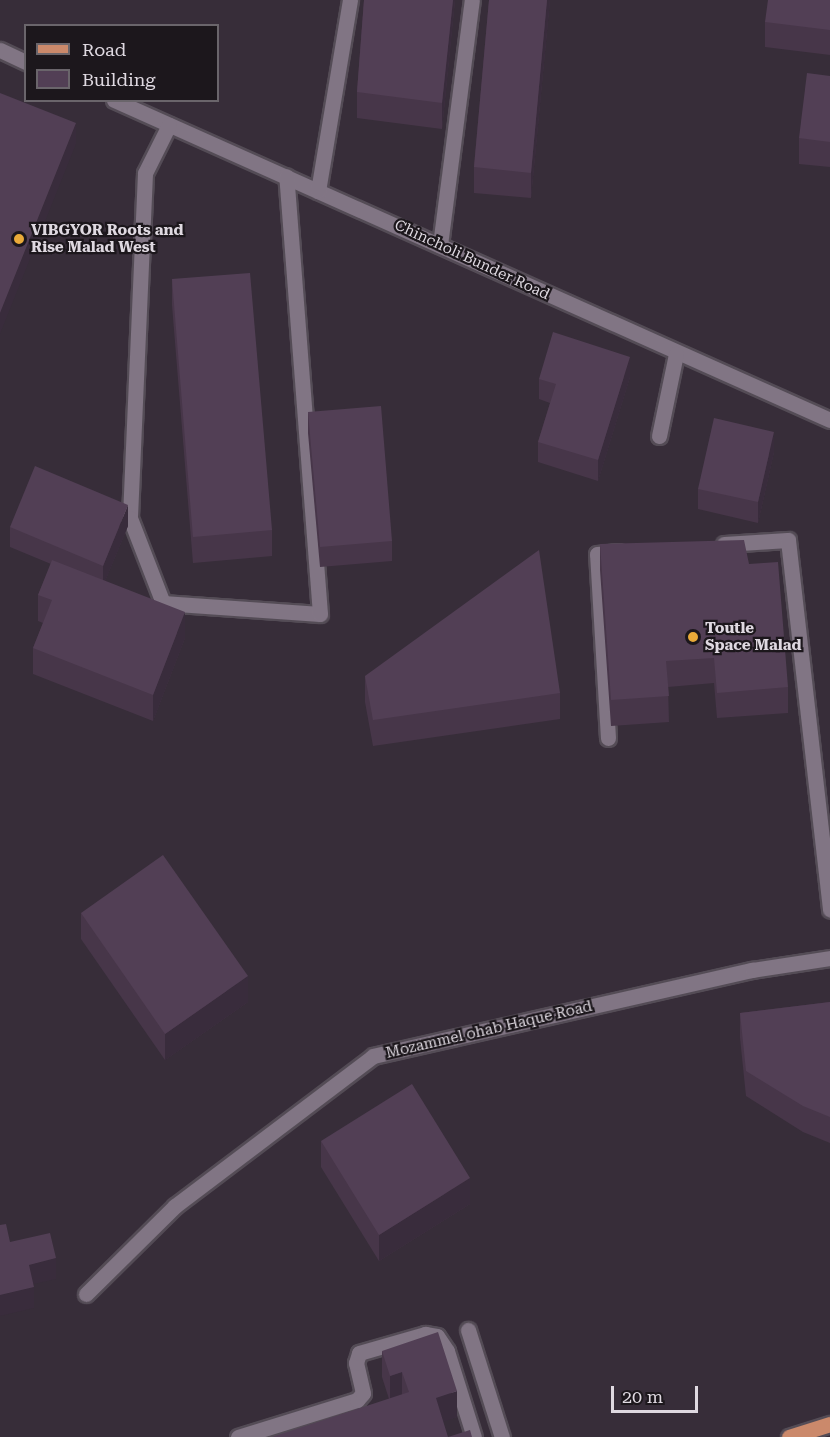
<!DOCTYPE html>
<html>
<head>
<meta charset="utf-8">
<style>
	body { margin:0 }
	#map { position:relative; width:830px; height:1437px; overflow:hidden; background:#372d39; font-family:"Roboto Serif",serif }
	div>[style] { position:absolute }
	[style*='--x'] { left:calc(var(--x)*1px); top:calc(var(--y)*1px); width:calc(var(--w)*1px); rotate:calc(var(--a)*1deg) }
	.roads { filter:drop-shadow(2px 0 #544c56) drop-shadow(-2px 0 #544c56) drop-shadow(0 2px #544c56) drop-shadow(0 -2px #544c56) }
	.minor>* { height:15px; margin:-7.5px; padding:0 7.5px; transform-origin:7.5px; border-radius:7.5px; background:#817584 }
	.major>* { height:15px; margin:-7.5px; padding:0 7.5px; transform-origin:7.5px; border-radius:7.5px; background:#cb896b }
	.wall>* { inset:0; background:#473649 }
	.shaded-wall>* { inset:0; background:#392c3c }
	.building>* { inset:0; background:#523f55 }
	.dots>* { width:16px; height:16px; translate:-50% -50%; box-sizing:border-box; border:3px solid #1c171c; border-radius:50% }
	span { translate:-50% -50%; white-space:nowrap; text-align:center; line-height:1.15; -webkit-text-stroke:4.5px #1c171c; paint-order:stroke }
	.poi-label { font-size:15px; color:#dfd9e1; font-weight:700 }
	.left { translate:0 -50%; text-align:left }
	.street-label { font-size:15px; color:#dfd9e1 }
	.legend { position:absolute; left:24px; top:24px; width:195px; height:78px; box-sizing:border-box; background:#1c171c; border:2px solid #6a656b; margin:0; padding:8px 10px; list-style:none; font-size:18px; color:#dfd9e1 }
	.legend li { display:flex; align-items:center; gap:12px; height:30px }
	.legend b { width:30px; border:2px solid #6a656b }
	.scale { position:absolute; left:611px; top:1386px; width:87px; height:27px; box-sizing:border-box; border:3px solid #dfd9e1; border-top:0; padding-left:8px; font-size:18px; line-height:21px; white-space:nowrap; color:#dfd9e1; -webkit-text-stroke:4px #1c171c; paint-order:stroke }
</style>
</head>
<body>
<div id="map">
	<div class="roads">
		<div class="minor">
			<div style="--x:0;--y:50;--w:29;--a:25"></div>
			<div style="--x:114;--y:100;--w:784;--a:24.08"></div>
			<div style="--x:169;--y:125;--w:54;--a:116.6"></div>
			<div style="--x:145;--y:173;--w:345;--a:92.5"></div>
			<div style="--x:130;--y:518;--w:91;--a:68.8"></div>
			<div style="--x:163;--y:603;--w:157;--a:4"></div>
			<div style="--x:320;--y:614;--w:439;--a:-94.4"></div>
			<div style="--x:318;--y:191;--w:194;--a:-80.5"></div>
			<div style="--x:440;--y:245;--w:247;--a:-82.6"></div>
			<div style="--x:659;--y:436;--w:84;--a:-78.3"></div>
			<div style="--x:724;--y:544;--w:64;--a:-3.6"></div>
			<div style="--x:788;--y:540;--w:372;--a:83.5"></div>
			<div style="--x:608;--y:738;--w:184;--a:-93.4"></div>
			<div style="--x:597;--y:554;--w:22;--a:-5"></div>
			<div style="--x:86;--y:1294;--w:125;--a:-44.7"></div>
			<div style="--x:175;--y:1206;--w:248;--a:-37.1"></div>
			<div style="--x:373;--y:1056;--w:389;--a:-12.8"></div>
			<div style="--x:752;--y:970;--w:79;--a:-8.7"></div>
			<div style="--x:468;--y:1330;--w:112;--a:72.4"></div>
			<div style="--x:238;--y:1437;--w:125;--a:-17.3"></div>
			<div style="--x:357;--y:1400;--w:9;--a:-49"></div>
			<div style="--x:363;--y:1393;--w:31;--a:-103"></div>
			<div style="--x:356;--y:1363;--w:10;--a:-73"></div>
			<div style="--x:359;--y:1353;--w:69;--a:-16.1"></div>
			<div style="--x:425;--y:1334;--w:12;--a:9"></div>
			<div style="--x:437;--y:1336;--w:18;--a:56"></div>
			<div style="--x:447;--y:1351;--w:90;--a:72.6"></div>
		</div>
		<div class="major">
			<div style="--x:789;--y:1437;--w:43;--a:-17.6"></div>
		</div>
	</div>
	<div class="wall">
		<div style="clip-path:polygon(364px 0,455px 0,442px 129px,357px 118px,357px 92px)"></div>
		<div style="clip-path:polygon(489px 0,550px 0,531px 198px,474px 193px,474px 167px)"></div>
		<div style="clip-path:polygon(830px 0,830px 55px,765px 47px,765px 22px)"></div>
		<div style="clip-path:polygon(830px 76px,830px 167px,799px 164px,799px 138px)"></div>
		<div style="clip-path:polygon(172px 279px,272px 530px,272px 556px,193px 563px,172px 305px)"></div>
		<div style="clip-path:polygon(630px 377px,598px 481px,538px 462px,538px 442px,550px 403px,539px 399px,539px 379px)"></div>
		<div style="clip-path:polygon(308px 412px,392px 541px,392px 561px,320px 567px,308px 433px)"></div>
		<div style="clip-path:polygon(774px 452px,758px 523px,698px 509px,698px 489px)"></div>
		<div style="clip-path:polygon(128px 526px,105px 581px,185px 638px,153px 721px,33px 674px,33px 648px,43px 623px,38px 621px,38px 595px,51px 564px,10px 547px,10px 527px)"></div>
		<div style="clip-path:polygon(600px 544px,749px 564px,788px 687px,788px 713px,717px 718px,714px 683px,668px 687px,669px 722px,611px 726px,600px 570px)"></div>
		<div style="clip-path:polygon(365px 676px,560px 693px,560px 719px,373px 746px,365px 702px)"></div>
		<div style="clip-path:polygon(81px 913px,248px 1002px,165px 1060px,81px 939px)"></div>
		<div style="clip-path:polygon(830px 1002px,830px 1143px,803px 1132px,746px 1096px,740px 1038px,740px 1013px)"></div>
		<div style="clip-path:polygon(321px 1141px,470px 1204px,379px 1261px,321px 1167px)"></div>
		<div style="clip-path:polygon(382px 1351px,457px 1417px,443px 1421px,389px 1399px,382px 1377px)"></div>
	</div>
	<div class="shaded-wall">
		<div style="clip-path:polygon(453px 0,455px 0,442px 129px,442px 103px)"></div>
		<div style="clip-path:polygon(547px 0,550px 0,531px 198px,531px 173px)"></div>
		<div style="clip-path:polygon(76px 123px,76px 144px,0 334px,0 313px)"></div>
		<div style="clip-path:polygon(630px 357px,630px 377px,598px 481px,598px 460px)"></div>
		<div style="clip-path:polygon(774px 432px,774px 452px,758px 523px,758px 502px)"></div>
		<div style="clip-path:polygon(128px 505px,128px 526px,103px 586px,103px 566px)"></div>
		<div style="clip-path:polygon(185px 612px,185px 638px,153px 721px,153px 695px)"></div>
		<div style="clip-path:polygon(248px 976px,248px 1002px,165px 1060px,165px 1034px)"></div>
		<div style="clip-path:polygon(470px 1178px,470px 1204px,379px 1261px,379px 1235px)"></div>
		<div style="clip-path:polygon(56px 1258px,56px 1279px,29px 1285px,29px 1265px)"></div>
		<div style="clip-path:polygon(34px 1287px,34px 1308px,0 1316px,0 1295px)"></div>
		<div style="clip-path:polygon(402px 1372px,402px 1398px,390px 1402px,390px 1376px)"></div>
		<div style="clip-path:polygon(457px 1391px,457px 1417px,436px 1424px,436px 1398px)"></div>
	</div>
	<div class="building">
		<div style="clip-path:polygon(364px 0,453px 0,442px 103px,357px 92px)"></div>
		<div style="clip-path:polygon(489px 0,547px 0,531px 173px,474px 167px)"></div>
		<div style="clip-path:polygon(768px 0,830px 0,830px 30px,765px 22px)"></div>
		<div style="clip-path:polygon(807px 73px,830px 76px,830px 142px,799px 138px)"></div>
		<div style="clip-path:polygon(0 93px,76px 123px,0 313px)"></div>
		<div style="clip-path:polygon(250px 273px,272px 530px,193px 537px,172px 279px)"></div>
		<div style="clip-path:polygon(553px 332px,630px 357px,598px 460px,538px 442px,556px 384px,539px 379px)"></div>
		<div style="clip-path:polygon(381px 406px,392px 541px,320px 547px,308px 412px)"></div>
		<div style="clip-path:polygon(714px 418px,774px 432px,758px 502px,698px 489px)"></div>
		<div style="clip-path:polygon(35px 466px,128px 505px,103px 566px,10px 527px)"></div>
		<div style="clip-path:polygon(744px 540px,749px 564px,778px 562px,788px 687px,717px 693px,714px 658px,666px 661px,669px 696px,611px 700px,600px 544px)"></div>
		<div style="clip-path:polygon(539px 550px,560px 693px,373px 720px,365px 676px)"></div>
		<div style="clip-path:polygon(52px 560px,185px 612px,153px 695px,33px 648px,52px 600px,38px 595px)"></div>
		<div style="clip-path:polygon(163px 855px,248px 976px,165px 1034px,81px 913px)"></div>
		<div style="clip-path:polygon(830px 1002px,830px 1117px,803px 1106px,746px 1071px,740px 1013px)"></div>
		<div style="clip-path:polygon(412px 1084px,470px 1178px,379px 1235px,321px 1141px)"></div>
		<div style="clip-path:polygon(6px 1224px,10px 1242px,50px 1233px,56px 1258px,29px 1265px,34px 1287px,0 1295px,0 1225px)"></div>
		<div style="clip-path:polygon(438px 1332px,457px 1391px,436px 1398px,448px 1437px,272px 1437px,409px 1392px,402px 1372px,390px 1376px,382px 1351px)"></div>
		<div style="clip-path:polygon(470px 1430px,472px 1437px,448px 1437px)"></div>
	</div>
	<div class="dots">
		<div style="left:19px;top:239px;background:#eaaa39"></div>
		<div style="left:693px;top:637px;background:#eaaa39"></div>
	</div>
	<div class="poi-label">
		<span class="left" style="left:31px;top:239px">VIBGYOR Roots and<br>Rise Malad West</span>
		<span class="left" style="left:705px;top:637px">Toutle<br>Space Malad</span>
	</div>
	<div class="street-label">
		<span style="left:472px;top:260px;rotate:25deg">Chincholi Bunder Road</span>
		<span style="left:489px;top:1030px;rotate:-13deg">Mozammel ohab Haque Road</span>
	</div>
	<ul class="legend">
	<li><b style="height:8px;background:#cb896b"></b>Road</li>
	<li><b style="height:16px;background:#523f55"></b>Building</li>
	</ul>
	<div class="scale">20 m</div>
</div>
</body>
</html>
